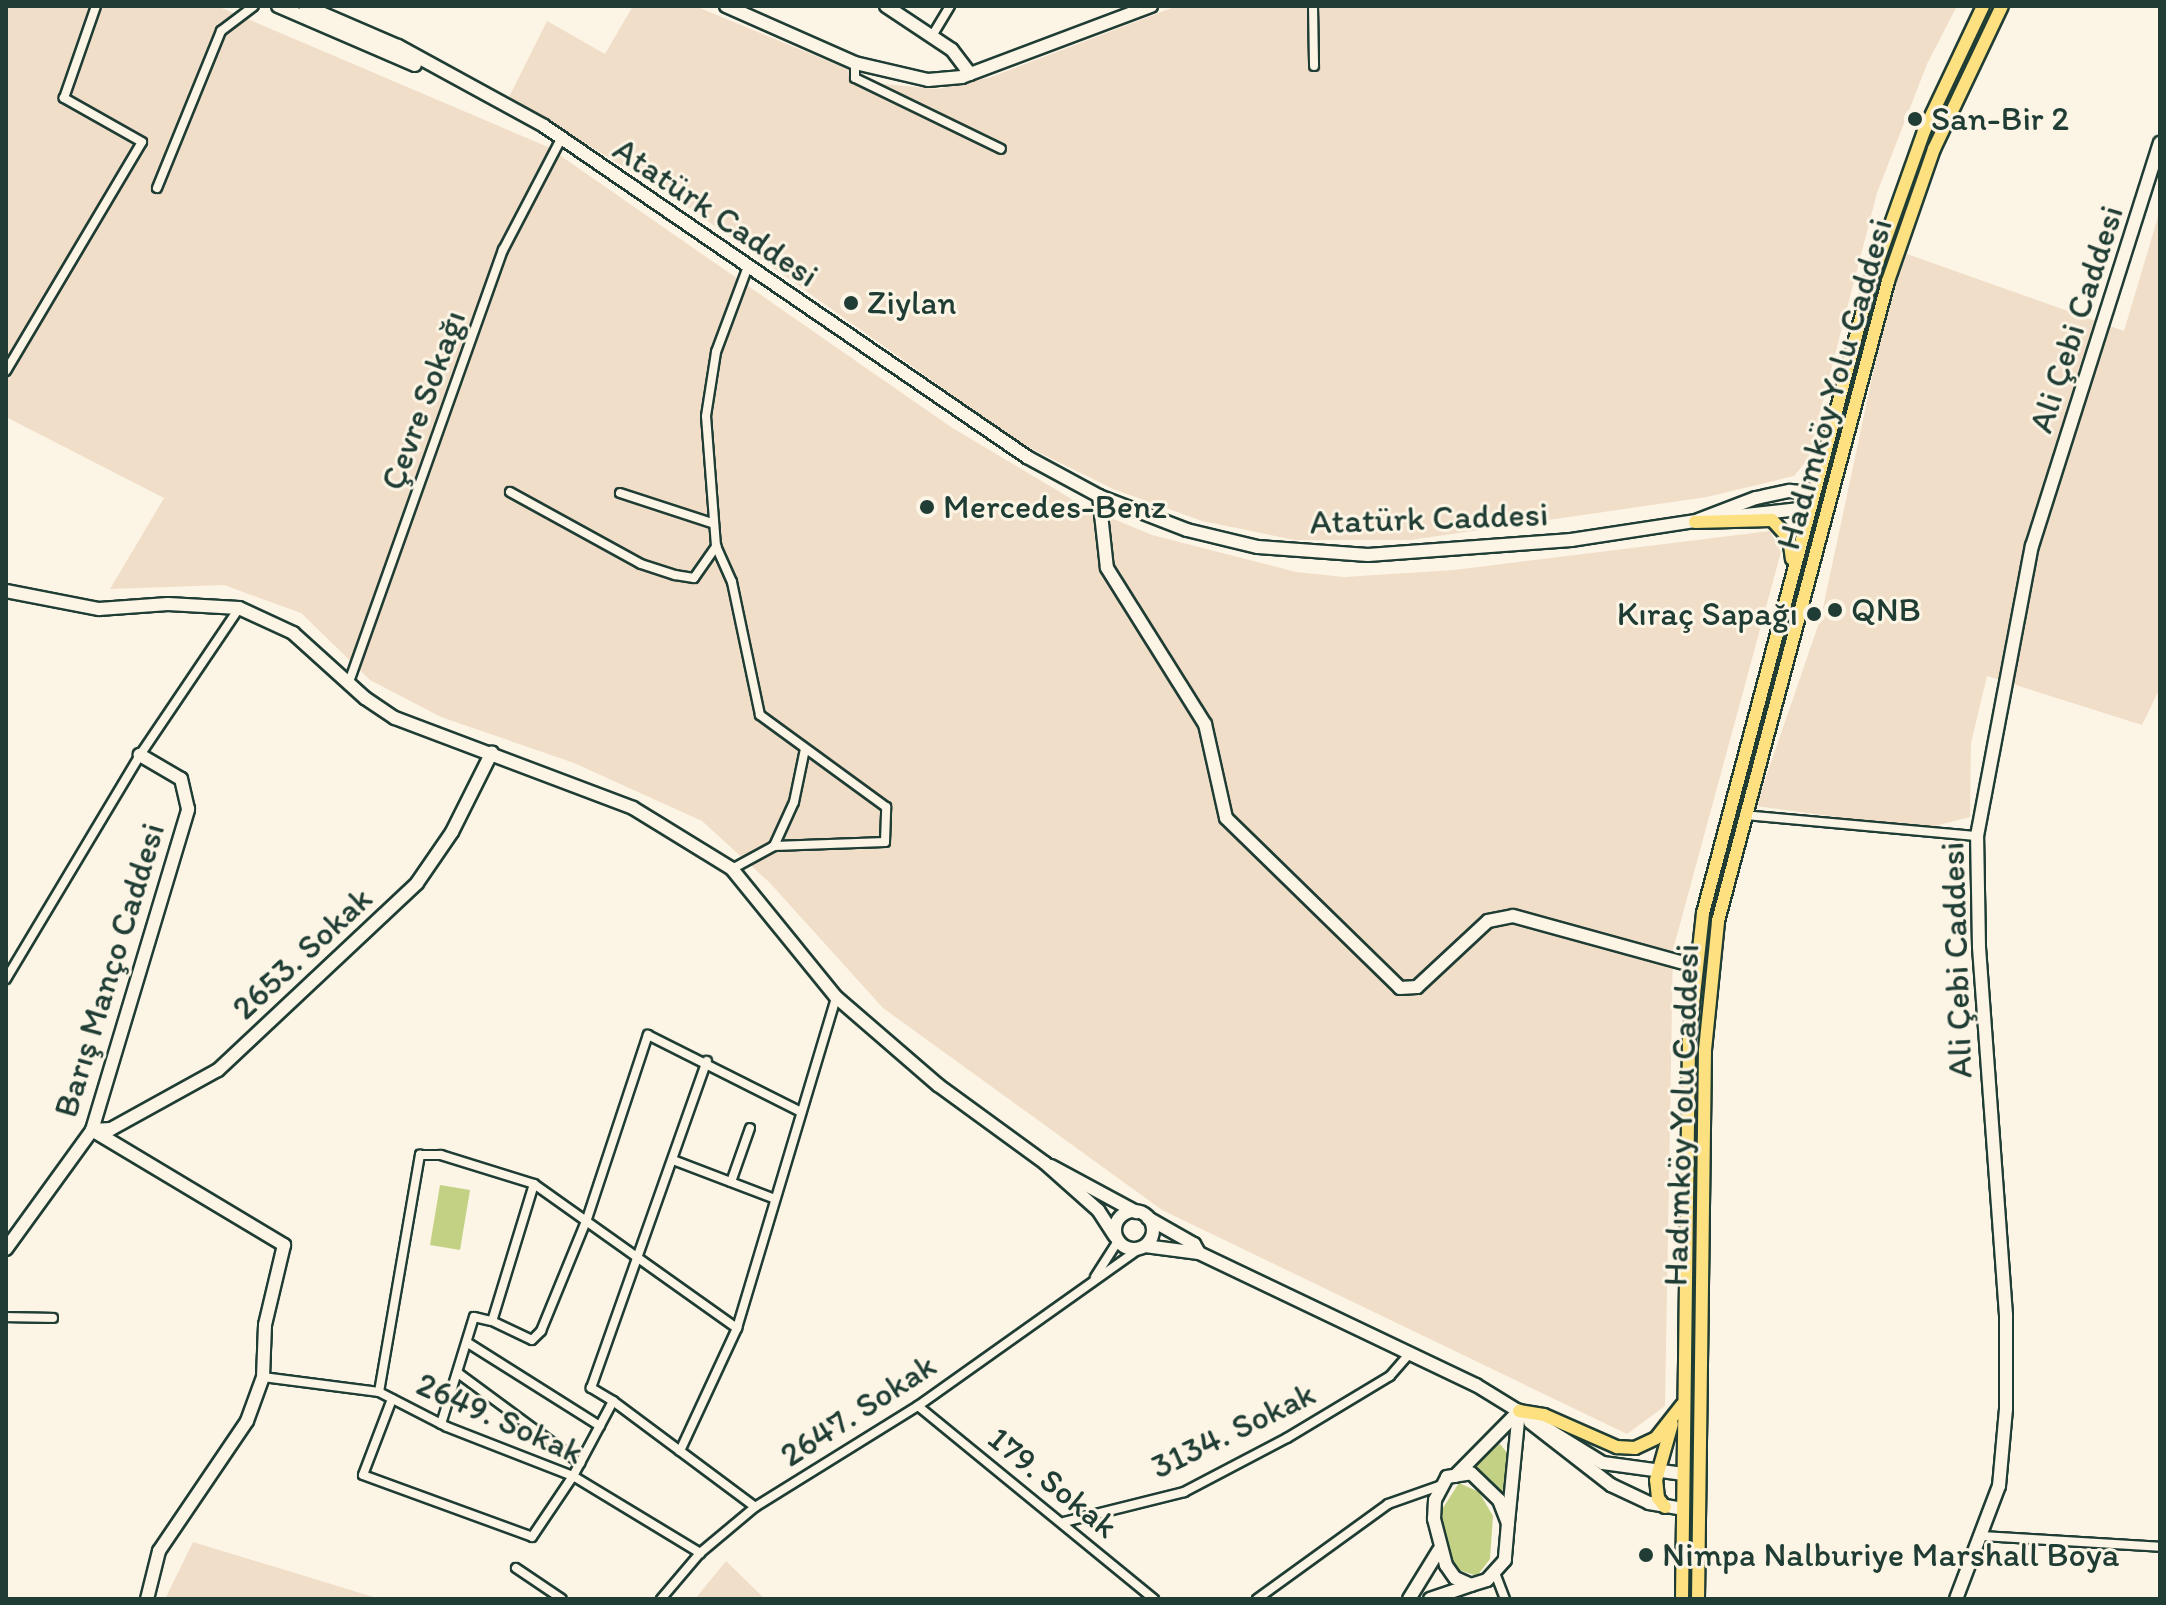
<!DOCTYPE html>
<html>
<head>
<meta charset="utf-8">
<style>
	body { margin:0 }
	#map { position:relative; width:2166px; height:1605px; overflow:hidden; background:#fcf5e5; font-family:Itim,sans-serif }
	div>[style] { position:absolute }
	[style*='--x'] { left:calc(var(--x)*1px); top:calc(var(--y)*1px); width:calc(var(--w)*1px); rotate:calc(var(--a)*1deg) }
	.built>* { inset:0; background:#f1dec9 }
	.green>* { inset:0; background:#c3d185 }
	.roads { filter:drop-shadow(2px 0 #1f3d34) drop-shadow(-2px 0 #1f3d34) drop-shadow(0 2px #1f3d34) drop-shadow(0 -2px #1f3d34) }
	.street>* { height:8px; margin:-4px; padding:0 4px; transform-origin:4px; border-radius:4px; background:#fcf5e5 }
	.secondary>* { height:12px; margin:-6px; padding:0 6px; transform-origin:6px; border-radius:6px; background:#fcf5e5 }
	.secondary>.ring { margin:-6px; padding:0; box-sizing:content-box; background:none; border:12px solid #fcf5e5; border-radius:50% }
	.primary>* { height:12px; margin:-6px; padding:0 6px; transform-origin:6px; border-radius:6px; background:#fde080 }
	.dots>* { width:22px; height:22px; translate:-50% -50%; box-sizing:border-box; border:4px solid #fcf5e5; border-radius:50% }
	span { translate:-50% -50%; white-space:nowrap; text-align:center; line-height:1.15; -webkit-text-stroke:6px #fcf5e5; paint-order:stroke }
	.poi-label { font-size:34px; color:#1f3d34 }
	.left { translate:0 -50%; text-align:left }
	.right { translate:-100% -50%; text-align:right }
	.street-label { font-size:34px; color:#1f3d34 }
	.frame { position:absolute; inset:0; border:8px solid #1f3d34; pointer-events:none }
</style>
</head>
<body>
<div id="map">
	<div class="built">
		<div style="clip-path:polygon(6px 6px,217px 6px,548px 147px,951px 427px,1085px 507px,1152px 535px,1296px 572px,1344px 577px,1454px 570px,1770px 531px,1781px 552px,1673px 950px,1665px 1406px,1627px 1434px,1162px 1210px,883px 1008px,769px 882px,702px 821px,574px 763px,441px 717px,370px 680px,301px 613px,224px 585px,110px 589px,164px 498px,6px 417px)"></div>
		<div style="clip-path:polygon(633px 6px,695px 6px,884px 84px,938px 89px,991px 77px,1177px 6px,1957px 6px,1927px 64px,1877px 193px,1808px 459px,1794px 476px,1707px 497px,1411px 540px,1295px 540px,1202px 521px,1113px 489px,1020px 443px,675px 198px,509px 97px,547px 21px,605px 54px)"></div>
		<div style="clip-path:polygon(2160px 210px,2160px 688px,2142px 725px,1987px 676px,1971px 743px,1970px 817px,1923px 829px,1756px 806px,1821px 617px,1890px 293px,1907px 254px,2124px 331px)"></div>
		<div style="clip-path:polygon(193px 1542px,380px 1599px,165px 1599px)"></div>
		<div style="clip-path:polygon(726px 1561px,765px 1599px,695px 1599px)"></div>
	</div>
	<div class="green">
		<div style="clip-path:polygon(440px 1185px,470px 1190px,460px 1250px,430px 1245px)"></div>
		<div style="clip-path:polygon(1500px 1444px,1508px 1454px,1505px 1503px,1466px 1466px)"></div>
		<div style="clip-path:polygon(1459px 1483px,1479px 1492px,1493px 1516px,1490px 1559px,1477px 1576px,1453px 1568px,1442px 1537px,1441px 1511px)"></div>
	</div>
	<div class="roads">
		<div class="street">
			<div style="--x:1313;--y:6;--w:60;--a:89"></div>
			<div style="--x:932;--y:36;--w:35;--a:-59"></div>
			<div style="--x:855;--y:63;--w:15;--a:90"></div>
			<div style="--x:855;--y:78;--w:162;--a:25.9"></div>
			<div style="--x:157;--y:188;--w:170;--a:-67.8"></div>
			<div style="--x:221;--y:31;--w:41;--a:-37.1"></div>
			<div style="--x:6;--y:371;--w:266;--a:-59.3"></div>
			<div style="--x:142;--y:142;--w:90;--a:-150.6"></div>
			<div style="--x:64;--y:98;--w:97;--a:-70.8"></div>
			<div style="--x:510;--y:492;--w:149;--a:28.8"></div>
			<div style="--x:641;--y:564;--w:36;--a:18"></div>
			<div style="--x:675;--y:575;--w:19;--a:9"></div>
			<div style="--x:694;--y:578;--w:39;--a:-55"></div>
			<div style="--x:620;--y:493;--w:97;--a:18.1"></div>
			<div style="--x:349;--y:682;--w:459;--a:-70.4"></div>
			<div style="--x:503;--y:250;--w:123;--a:-62.4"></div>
			<div style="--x:1744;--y:815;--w:234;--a:5.2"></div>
			<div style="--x:774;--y:846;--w:48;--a:-65.6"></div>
			<div style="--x:794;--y:802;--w:54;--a:-78.3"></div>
			<div style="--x:732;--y:869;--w:48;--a:-28.7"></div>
			<div style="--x:774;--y:846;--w:111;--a:-2.1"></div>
			<div style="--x:885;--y:842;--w:35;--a:-88"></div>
			<div style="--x:886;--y:807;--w:156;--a:-143.9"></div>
			<div style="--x:760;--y:715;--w:136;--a:-101.9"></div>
			<div style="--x:732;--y:582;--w:39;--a:-114"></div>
			<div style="--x:716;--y:546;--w:130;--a:-94.4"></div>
			<div style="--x:706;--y:416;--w:65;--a:-81.1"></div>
			<div style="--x:716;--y:352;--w:89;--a:-69.5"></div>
			<div style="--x:6;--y:979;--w:261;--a:-59.1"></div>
			<div style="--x:140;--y:755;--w:177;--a:-56"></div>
			<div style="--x:673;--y:1160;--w:109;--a:20.9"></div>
			<div style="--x:731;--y:1182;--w:57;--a:-70.6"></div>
			<div style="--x:534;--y:1184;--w:143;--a:107"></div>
			<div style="--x:492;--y:1321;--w:44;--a:25.4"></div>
			<div style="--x:532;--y:1340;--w:13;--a:-45"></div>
			<div style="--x:541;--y:1331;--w:121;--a:-67.7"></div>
			<div style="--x:587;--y:1219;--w:194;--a:-71.7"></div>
			<div style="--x:648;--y:1035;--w:171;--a:26.7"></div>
			<div style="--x:1095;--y:1277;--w:43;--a:-57.4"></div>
			<div style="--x:6;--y:1317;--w:47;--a:1.2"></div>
			<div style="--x:468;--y:1343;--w:156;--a:32.2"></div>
			<div style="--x:458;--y:1373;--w:152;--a:36.4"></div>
			<div style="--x:263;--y:1377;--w:117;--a:7.4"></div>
			<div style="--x:379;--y:1392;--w:76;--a:27.2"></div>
			<div style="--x:447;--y:1427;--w:135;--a:21.3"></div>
			<div style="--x:573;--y:1476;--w:149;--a:31.2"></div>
			<div style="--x:379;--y:1392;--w:241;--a:-80.2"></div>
			<div style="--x:420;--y:1155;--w:21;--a:0"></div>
			<div style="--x:441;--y:1155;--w:97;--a:17.3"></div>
			<div style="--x:534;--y:1184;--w:249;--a:35.4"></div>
			<div style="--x:392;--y:1399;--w:81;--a:110.9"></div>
			<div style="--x:363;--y:1475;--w:180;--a:20.1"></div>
			<div style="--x:532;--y:1537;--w:73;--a:-56.1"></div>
			<div style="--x:573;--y:1476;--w:85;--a:-61.9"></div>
			<div style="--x:613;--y:1401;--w:177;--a:36.7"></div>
			<div style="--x:613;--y:1401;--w:26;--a:-149"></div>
			<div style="--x:591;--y:1388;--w:347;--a:-70.5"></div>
			<div style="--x:918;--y:1406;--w:305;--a:39.3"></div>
			<div style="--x:441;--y:1424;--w:112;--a:-72.9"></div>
			<div style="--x:474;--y:1317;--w:18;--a:13"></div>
			<div style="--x:680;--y:1451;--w:136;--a:-65.1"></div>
			<div style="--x:737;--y:1328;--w:345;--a:-73.3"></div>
			<div style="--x:1064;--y:1522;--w:124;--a:-14"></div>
			<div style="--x:1184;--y:1492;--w:116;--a:-27.7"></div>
			<div style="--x:1287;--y:1438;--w:120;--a:-31"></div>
			<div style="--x:1390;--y:1376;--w:30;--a:-49"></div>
			<div style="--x:1982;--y:1536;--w:178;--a:3.5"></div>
			<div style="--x:516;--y:1568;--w:55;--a:34"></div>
			<div style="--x:1495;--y:1573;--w:28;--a:69"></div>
			<div style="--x:661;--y:1599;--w:60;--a:-49.7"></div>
			<div style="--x:700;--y:1553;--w:72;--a:-39.9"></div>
			<div style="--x:755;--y:1507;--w:192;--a:-31.8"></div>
			<div style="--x:918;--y:1406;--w:271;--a:-35.4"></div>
			<div style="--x:1257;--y:1599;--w:162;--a:-35.9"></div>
			<div style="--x:1388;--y:1504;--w:57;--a:-19.4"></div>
		</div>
		<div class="secondary">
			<div style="--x:278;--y:6;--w:149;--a:23.3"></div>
			<div style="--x:305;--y:6;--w:101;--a:23.3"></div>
			<div style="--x:398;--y:46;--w:166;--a:28.7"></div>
			<div style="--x:544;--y:126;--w:586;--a:34.42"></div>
			<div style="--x:1027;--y:457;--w:82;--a:28.4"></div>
			<div style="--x:1099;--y:496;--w:94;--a:21.1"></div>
			<div style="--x:1187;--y:530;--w:73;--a:13.5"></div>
			<div style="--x:1258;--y:547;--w:110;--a:4.2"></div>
			<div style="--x:1368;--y:555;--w:204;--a:-4.2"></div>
			<div style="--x:1571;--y:540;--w:133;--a:-8.7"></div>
			<div style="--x:726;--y:6;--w:141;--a:23.8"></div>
			<div style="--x:855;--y:63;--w:75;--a:13.1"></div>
			<div style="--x:928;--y:80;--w:34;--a:-5"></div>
			<div style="--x:962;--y:77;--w:202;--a:-20.6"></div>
			<div style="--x:886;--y:6;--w:79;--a:33.7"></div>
			<div style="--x:952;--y:50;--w:30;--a:53"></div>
			<div style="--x:1099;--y:496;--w:72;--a:83.7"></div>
			<div style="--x:1107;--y:568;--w:184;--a:57.9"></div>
			<div style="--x:1205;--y:724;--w:96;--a:77.4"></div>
			<div style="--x:1226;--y:818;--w:243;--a:44.3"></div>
			<div style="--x:1400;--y:988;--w:17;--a:-3"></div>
			<div style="--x:1417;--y:987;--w:97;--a:-42.9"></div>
			<div style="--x:1488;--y:921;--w:25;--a:-11"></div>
			<div style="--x:1513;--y:916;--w:188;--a:15.4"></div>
			<div style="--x:1728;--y:517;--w:81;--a:-6.4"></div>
			<div style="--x:1698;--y:520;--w:62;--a:-20.8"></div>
			<div style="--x:1756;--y:498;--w:35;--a:-12"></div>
			<div style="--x:1790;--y:491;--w:23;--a:5"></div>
			<div style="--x:6;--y:591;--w:95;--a:11"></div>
			<div style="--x:99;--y:609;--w:69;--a:-4.1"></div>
			<div style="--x:168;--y:604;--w:71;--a:3.2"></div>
			<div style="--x:239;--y:608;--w:60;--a:24.8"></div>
			<div style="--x:293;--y:633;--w:97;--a:42.1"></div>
			<div style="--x:365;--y:698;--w:36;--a:34"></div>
			<div style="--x:395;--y:718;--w:254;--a:20.7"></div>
			<div style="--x:633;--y:808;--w:116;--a:31.6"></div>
			<div style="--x:732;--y:869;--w:165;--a:50.9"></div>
			<div style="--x:836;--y:997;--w:135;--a:40.8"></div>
			<div style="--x:938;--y:1085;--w:132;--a:36.1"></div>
			<div style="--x:1045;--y:1163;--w:71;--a:41.6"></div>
			<div style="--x:1098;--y:1210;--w:31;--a:57"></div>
			<div style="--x:92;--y:1130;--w:224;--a:30.9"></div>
			<div style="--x:284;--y:1245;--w:82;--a:103.4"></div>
			<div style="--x:265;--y:1325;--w:52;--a:92.2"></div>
			<div style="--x:263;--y:1377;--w:47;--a:110"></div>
			<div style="--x:247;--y:1421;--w:157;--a:124.1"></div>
			<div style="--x:159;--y:1551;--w:49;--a:104"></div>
			<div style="--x:92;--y:1130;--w:19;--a:-3"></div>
			<div style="--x:111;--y:1129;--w:122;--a:-28.9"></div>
			<div style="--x:218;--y:1070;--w:273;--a:-43.2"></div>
			<div style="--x:417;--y:883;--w:62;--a:-55.5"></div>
			<div style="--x:452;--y:832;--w:89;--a:-63.4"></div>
			<div style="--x:1051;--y:1166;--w:97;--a:28.4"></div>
			<div class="ring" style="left:1115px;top:1211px;width:26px;height:26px"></div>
			<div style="--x:1148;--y:1218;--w:53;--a:29.5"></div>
			<div style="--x:1194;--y:1244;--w:10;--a:61"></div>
			<div style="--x:1145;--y:1246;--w:54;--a:7.4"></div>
			<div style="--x:1199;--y:1253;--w:307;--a:25.5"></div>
			<div style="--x:1476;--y:1385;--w:149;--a:31.6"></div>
			<div style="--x:1603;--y:1463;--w:81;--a:7.8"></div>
			<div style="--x:6;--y:1249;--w:147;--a:-54.1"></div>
			<div style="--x:92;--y:1130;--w:335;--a:-73.3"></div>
			<div style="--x:188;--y:809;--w:31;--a:-103"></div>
			<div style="--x:181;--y:779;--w:48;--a:-149.7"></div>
			<div style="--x:1530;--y:1422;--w:103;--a:37.9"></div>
			<div style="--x:1611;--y:1485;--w:42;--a:25.3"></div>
			<div style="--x:1649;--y:1503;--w:34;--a:10"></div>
			<div style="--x:1471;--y:1473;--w:39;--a:44"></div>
			<div style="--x:1499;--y:1500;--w:25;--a:69"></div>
			<div style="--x:1508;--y:1523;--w:37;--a:95"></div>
			<div style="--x:1505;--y:1560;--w:27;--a:132"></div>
			<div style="--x:1487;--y:1580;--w:17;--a:163"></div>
			<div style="--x:1471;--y:1585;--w:17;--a:-156"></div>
			<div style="--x:1455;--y:1578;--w:16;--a:-125"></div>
			<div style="--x:1446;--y:1565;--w:48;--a:-104.6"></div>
			<div style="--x:1434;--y:1519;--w:19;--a:-87"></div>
			<div style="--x:1435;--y:1500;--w:26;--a:-62"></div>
			<div style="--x:1447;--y:1477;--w:24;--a:-9"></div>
			<div style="--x:1455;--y:1476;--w:91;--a:-45.4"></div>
			<div style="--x:1508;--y:1523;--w:113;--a:-84.4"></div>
			<div style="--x:1409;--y:1599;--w:57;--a:-58.5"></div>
			<div style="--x:1430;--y:1599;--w:43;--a:-18.9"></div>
			<div style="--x:1956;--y:1599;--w:121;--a:-69.2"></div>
			<div style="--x:1999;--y:1486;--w:77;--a:-84.8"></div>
			<div style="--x:2006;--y:1409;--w:94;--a:-90"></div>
			<div style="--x:2006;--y:1315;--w:369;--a:-94.2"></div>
			<div style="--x:1979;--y:947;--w:111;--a:-91"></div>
			<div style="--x:1977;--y:836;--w:295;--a:-79.3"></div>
			<div style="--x:2032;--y:546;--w:423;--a:-72.4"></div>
		</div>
		<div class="primary">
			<div style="--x:1695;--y:522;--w:77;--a:-1.5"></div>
			<div style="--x:1772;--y:520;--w:25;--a:47"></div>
			<div style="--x:1789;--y:538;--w:21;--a:82"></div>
			<div style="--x:1519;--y:1411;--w:25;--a:9"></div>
			<div style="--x:1544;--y:1415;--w:80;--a:23.7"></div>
			<div style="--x:1617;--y:1447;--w:18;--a:3"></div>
			<div style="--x:1635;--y:1448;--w:23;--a:-25"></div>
			<div style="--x:1656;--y:1438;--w:42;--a:-51.8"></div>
			<div style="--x:1665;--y:1507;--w:11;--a:-128"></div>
			<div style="--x:1658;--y:1498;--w:18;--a:-96"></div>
			<div style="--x:1656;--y:1480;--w:58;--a:-74.1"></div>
			<div style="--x:1682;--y:1599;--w:559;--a:-89.28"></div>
			<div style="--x:1689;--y:1040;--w:128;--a:-83.7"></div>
			<div style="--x:1703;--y:913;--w:655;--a:-75.14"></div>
			<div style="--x:1871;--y:280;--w:158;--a:-70.4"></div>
			<div style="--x:1924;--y:131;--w:138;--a:-64.7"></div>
			<div style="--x:1698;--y:1599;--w:549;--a:-89.27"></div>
			<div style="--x:1705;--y:1050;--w:130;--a:-84.2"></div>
			<div style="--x:1718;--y:921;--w:662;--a:-75.12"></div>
			<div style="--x:1888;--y:281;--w:140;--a:-70.8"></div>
			<div style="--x:1934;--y:149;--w:158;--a:-64.6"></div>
		</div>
	</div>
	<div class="dots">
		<div style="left:1915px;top:119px;background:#1f3d34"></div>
		<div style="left:851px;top:303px;background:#1f3d34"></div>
		<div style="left:927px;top:507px;background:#1f3d34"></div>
		<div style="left:1835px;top:610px;background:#1f3d34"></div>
		<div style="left:1814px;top:614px;background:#1f3d34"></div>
		<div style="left:1646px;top:1555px;background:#1f3d34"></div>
	</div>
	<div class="poi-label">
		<span class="left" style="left:1931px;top:119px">San-Bir 2</span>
		<span class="left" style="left:867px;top:303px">Ziylan</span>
		<span class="left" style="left:943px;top:507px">Mercedes-Benz</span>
		<span class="left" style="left:1851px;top:610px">QNB</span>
		<span class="right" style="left:1798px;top:614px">Kıraç Sapağı</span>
		<span class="left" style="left:1662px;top:1555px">Nimpa Nalburiye Marshall Boya</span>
	</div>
	<div class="street-label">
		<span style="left:716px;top:212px;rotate:34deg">Atatürk Caddesi</span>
		<span style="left:2076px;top:319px;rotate:-72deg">Ali Çebi Caddesi</span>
		<span style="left:1834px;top:384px;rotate:-74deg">Hadımköy Yolu Caddesi</span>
		<span style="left:423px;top:400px;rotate:-70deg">Çevre Sokağı</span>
		<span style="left:1429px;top:518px;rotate:-2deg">Atatürk Caddesi</span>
		<span style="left:302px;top:953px;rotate:-43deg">2653. Sokak</span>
		<span style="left:1956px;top:960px;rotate:-92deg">Ali Çebi Caddesi</span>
		<span style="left:109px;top:970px;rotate:-73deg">Barış Manço Caddesi</span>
		<span style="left:1681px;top:1115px;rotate:-88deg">Hadımköy Yolu Caddesi</span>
		<span style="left:858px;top:1410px;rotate:-33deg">2647. Sokak</span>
		<span style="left:500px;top:1418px;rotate:24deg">2649. Sokak</span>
		<span style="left:1233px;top:1430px;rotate:-26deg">3134. Sokak</span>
		<span style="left:1053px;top:1482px;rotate:39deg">179. Sokak</span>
	</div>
	<div class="frame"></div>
</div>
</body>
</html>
